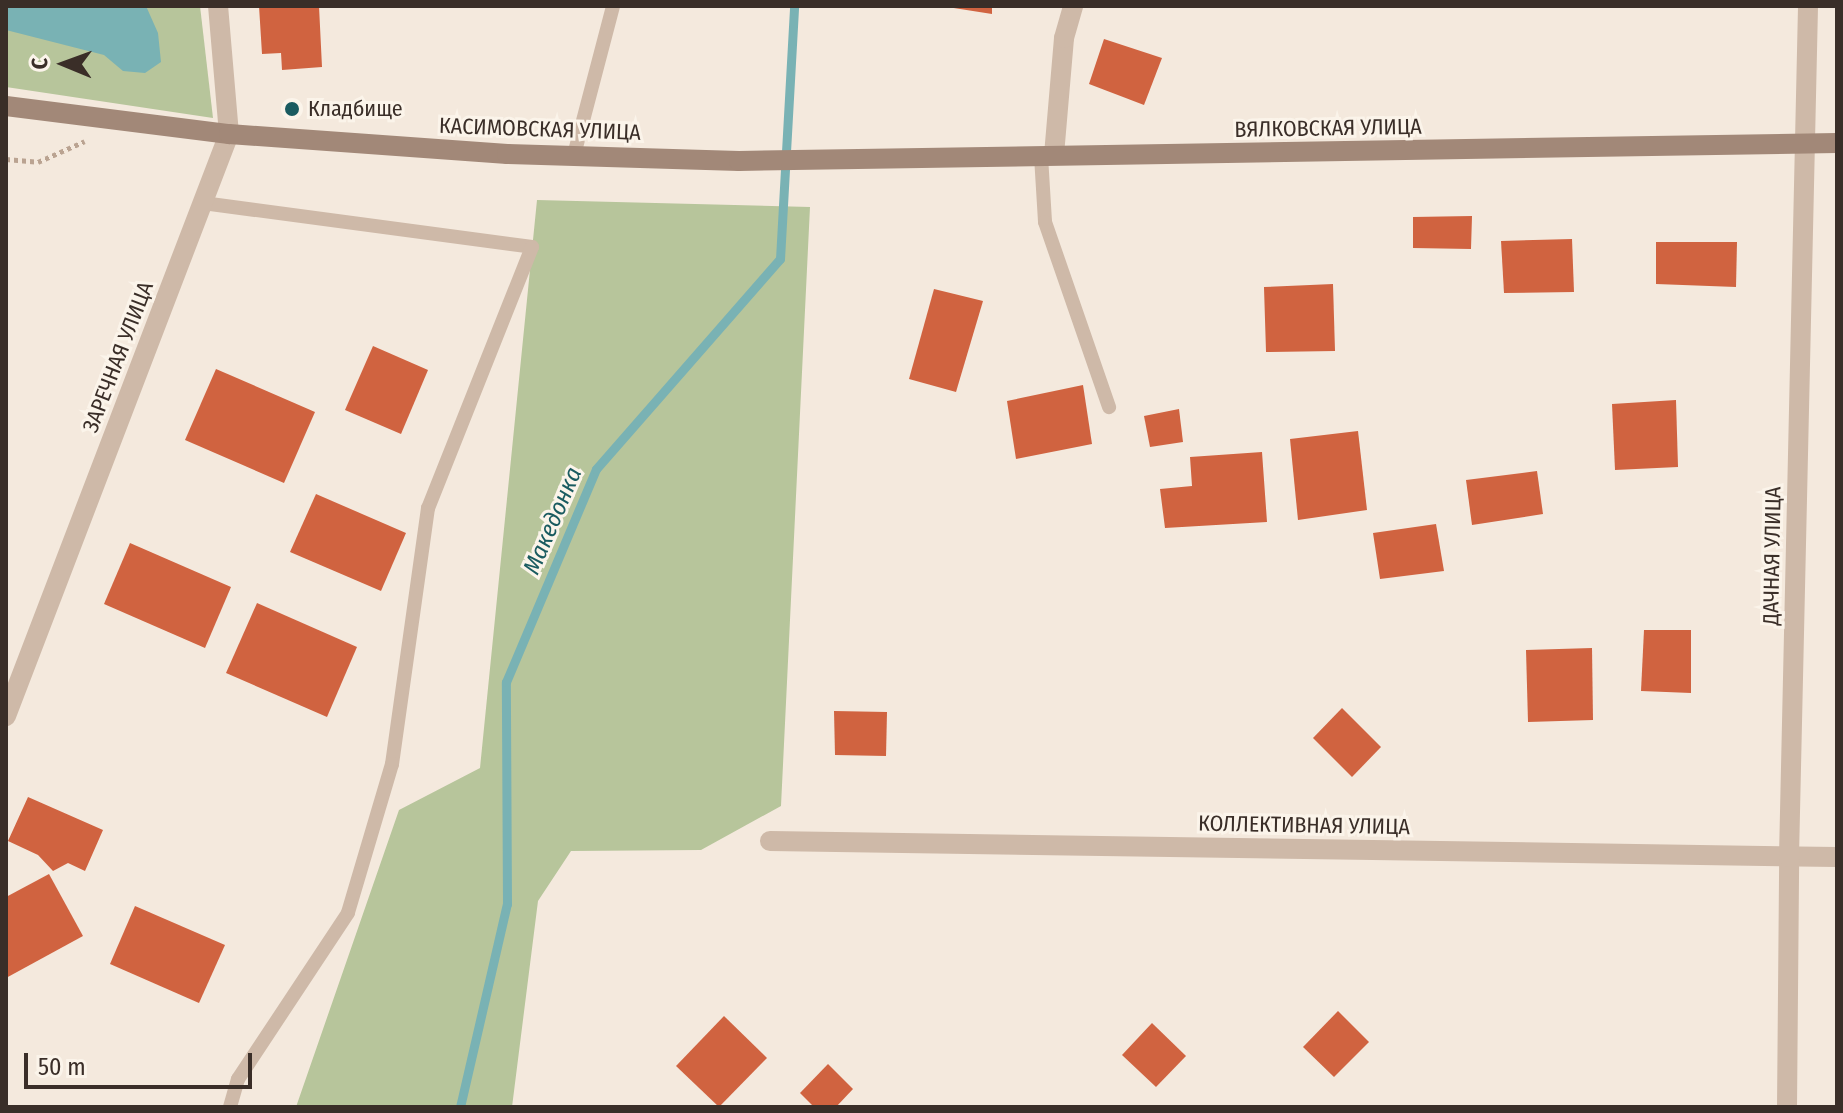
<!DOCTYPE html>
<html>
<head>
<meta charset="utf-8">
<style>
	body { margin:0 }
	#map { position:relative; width:1843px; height:1113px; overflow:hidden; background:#f4e9dd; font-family:"Fira Sans Condensed",sans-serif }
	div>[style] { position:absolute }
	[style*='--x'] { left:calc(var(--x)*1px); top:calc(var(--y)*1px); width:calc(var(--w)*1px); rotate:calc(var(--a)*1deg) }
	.green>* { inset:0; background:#b7c59b }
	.water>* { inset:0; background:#79b2b4 }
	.stream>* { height:9px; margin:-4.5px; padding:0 4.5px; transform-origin:4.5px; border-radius:4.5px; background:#79b2b4 }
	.building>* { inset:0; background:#d06340 }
	.path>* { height:5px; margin-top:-2.5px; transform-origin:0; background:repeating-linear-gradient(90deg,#baa391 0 4px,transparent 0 8px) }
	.lane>* { height:14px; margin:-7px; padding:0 7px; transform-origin:7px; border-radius:7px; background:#ceb9a8 }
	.street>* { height:20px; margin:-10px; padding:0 10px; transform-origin:10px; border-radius:10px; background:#ceb9a8 }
	.secondary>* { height:20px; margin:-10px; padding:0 10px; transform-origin:10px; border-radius:10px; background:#a28878 }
	.dots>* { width:22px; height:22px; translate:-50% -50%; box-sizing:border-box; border:4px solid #fbf4ea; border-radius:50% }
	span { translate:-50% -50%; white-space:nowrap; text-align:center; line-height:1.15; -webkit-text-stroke:6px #fbf4ea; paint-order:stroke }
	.poi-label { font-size:22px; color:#3a2e28 }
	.left { translate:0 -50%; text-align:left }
	.street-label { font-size:22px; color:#3a2e28 }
	.water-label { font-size:24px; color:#1a5b60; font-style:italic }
	.frame { position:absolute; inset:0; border:8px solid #3a2e28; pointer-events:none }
	.north { position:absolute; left:24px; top:24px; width:80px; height:80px; -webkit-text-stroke:6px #fbf4ea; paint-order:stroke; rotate:271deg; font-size:22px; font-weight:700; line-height:32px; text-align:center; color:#3a2e28 }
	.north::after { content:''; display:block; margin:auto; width:28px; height:36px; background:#3a2e28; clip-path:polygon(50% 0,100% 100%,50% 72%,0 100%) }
	.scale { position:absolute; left:24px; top:1053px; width:228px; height:36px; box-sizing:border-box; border:4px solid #3a2e28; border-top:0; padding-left:10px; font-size:24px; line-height:28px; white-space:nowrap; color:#3a2e28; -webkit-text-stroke:6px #fbf4ea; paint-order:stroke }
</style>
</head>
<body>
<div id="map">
	<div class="green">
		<div style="clip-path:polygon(6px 6px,200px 6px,213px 118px,6px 87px)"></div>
		<div style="clip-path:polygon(537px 200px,810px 207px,781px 806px,701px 850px,571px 851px,538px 901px,512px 1107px,296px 1107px,399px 810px,480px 768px)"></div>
	</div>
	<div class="water">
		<div style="clip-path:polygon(6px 6px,146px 6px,158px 33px,161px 62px,145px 73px,123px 71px,104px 55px,6px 30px)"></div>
	</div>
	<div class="stream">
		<div style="--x:460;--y:1107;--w:208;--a:-77"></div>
		<div style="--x:507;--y:904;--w:222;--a:-90.3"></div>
		<div style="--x:506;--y:682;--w:231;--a:-67.1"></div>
		<div style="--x:596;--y:469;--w:279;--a:-48.8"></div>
		<div style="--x:780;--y:259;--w:253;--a:-86.8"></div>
	</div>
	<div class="building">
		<div style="clip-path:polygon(259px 6px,319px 6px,322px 67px,282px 70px,281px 53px,262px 54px)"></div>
		<div style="clip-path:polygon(941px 6px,992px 6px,992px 14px)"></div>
		<div style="clip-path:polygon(1104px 39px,1162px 58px,1144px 105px,1089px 84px)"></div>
		<div style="clip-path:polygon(1472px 216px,1471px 249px,1413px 248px,1413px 217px)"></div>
		<div style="clip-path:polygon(1572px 239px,1574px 292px,1504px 293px,1501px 241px)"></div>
		<div style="clip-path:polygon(1656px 242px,1737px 242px,1736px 287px,1656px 284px)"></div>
		<div style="clip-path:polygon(1333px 284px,1335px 351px,1266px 352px,1264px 287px)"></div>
		<div style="clip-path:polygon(934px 289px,983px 301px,956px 392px,909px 379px)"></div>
		<div style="clip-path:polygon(373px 346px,428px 370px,401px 434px,345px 410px)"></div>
		<div style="clip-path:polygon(216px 369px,315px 412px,284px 483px,185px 440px)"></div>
		<div style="clip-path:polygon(1083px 385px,1092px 444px,1016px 459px,1007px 401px)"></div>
		<div style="clip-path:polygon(1676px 400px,1678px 467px,1615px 470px,1612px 404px)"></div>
		<div style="clip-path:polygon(1179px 409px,1183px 442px,1150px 447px,1144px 416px)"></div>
		<div style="clip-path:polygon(1358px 431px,1367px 510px,1298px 520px,1290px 439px)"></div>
		<div style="clip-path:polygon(1262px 452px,1267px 522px,1165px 528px,1160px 489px,1192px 486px,1190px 457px)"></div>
		<div style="clip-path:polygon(1537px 471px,1543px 514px,1472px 525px,1466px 480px)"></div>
		<div style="clip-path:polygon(316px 494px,406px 533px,381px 591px,290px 552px)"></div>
		<div style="clip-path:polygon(1436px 524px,1444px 571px,1380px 579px,1373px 533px)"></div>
		<div style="clip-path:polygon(130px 543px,231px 587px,205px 648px,104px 604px)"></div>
		<div style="clip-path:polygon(257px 603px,357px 647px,327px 717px,226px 673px)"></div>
		<div style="clip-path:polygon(1644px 630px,1691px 630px,1691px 693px,1641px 691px)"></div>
		<div style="clip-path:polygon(1592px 648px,1593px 720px,1528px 722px,1526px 650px)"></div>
		<div style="clip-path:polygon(1342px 708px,1381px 747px,1352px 777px,1313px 738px)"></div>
		<div style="clip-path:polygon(834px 711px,887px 712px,886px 756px,835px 755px)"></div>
		<div style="clip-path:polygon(28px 797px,103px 830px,85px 871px,68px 863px,53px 871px,38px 855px,8px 841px)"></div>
		<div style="clip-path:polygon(49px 874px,83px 936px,6px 978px,6px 897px)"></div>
		<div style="clip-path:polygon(135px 906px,225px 945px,199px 1003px,110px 964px)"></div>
		<div style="clip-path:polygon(1338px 1011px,1369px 1042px,1334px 1077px,1303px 1047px)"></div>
		<div style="clip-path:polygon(724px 1016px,767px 1058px,719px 1107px,676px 1066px)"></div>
		<div style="clip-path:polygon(1152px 1023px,1186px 1056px,1156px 1087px,1122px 1055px)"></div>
		<div style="clip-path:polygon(828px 1064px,853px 1089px,836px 1107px,814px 1107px,800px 1093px)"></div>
	</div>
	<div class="path">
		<div style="--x:6;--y:159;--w:32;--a:5"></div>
		<div style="--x:38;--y:162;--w:51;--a:-24.1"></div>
	</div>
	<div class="lane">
		<div style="--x:574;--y:155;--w:154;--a:-75.3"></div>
		<div style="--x:1041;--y:156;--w:66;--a:86.5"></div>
		<div style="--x:1045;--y:222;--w:196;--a:70.9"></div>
		<div style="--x:203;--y:203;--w:332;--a:7.6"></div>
		<div style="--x:532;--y:247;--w:281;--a:111.7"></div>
		<div style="--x:428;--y:508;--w:259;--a:98"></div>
		<div style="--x:392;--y:764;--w:155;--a:106.5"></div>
		<div style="--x:348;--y:913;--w:199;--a:123.5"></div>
		<div style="--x:238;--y:1079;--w:29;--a:106"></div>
	</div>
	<div class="street">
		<div style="--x:1054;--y:155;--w:117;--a:-85.1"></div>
		<div style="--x:1064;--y:38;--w:33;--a:-74"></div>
		<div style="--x:6;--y:716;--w:623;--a:-69.04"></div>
		<div style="--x:229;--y:134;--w:128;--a:-94.9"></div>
		<div style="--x:770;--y:841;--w:1067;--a:0.86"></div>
		<div style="--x:1787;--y:1107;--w:250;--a:-89.5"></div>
		<div style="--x:1789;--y:857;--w:851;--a:-88.72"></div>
	</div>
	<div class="secondary">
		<div style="--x:6;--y:106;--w:225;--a:7.2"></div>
		<div style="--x:229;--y:134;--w:279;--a:4.1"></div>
		<div style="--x:507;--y:154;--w:232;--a:1.7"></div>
		<div style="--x:739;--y:161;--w:1098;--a:-0.94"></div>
	</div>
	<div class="dots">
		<div style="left:292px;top:109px;background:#1a5b60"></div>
	</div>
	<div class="poi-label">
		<span class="left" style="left:308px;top:109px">Кладбище</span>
	</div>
	<div class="street-label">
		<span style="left:1328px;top:128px;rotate:-1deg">ВЯЛКОВСКАЯ УЛИЦА</span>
		<span style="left:540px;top:129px;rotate:2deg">КАСИМОВСКАЯ УЛИЦА</span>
		<span style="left:118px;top:357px;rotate:-69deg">ЗАРЕЧНАЯ УЛИЦА</span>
		<span style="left:1772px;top:556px;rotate:-89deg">ДАЧНАЯ УЛИЦА</span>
		<span style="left:1304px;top:825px;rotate:1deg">КОЛЛЕКТИВНАЯ УЛИЦА</span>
	</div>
	<div class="water-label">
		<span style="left:553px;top:521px;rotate:-67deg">Македонка</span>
	</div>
	<div class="frame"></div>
	<div class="north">С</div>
	<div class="scale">50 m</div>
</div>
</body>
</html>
